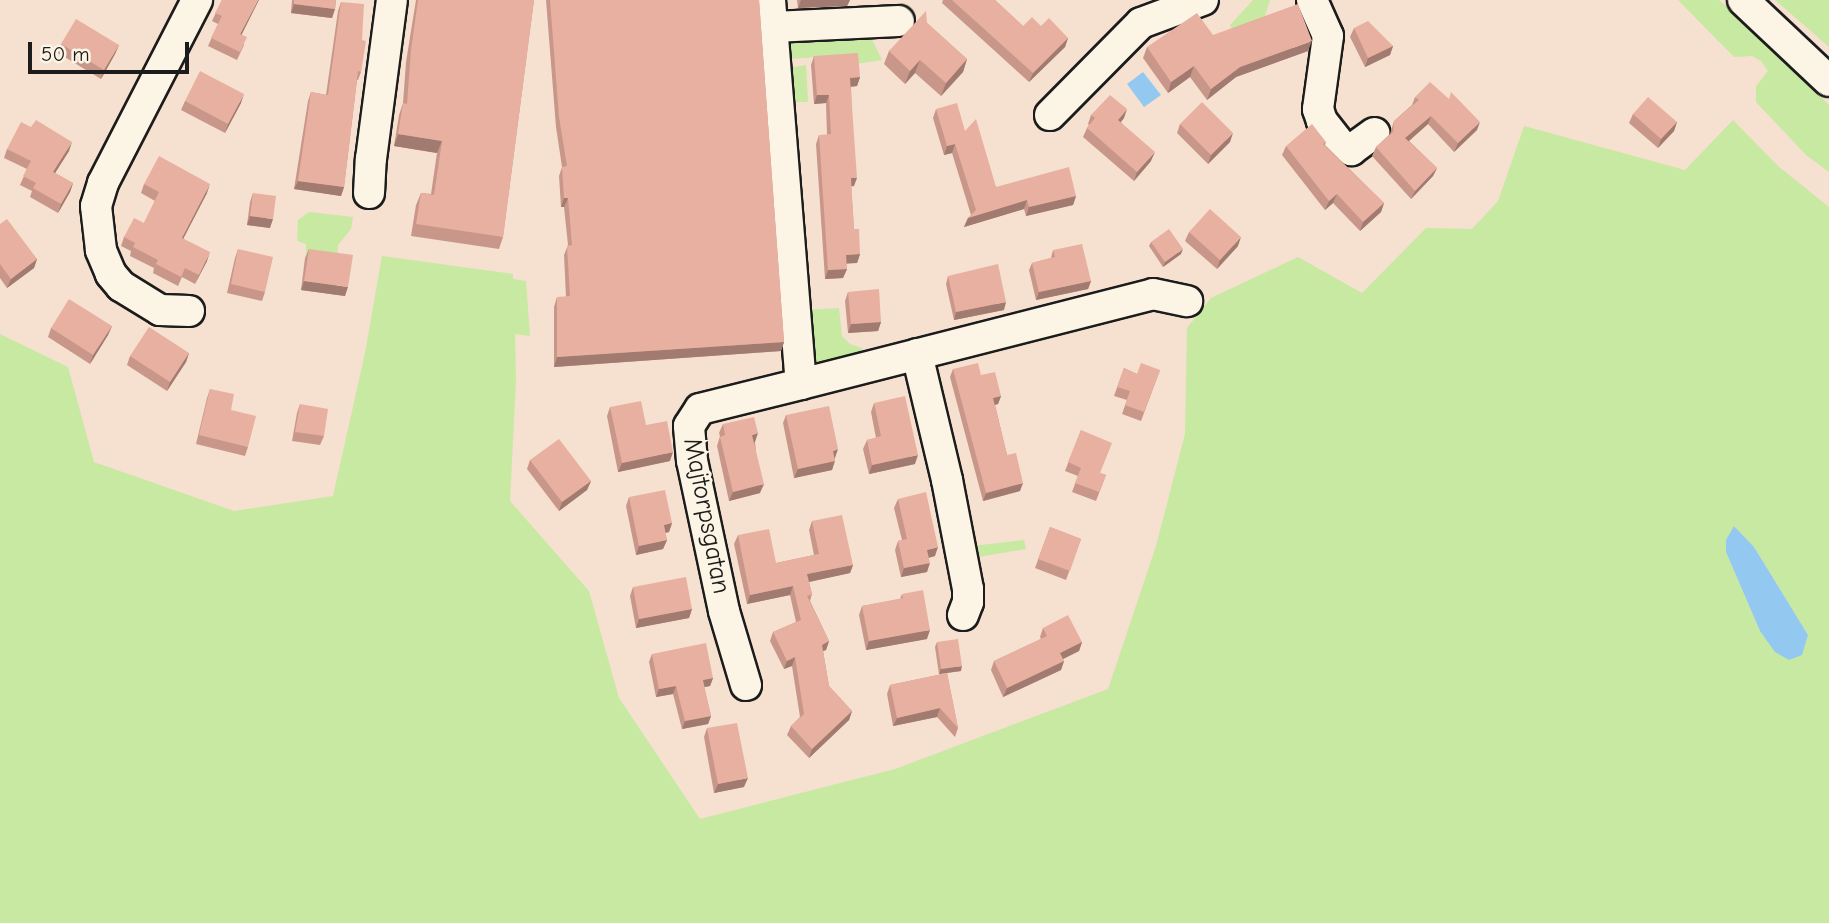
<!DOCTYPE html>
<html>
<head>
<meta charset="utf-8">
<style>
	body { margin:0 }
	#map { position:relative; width:1829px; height:923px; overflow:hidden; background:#f6e0d0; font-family:"Comic Neue",sans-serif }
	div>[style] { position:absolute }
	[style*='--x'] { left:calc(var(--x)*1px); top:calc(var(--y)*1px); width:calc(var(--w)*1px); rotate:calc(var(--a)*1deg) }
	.green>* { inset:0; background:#c7e9a2 }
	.water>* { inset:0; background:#93c8f1 }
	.roads { filter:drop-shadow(2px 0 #1c1c1c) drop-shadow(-2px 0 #1c1c1c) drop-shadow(0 2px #1c1c1c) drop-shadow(0 -2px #1c1c1c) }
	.minor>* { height:30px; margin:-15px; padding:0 15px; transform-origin:15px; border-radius:15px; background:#fcf5e5 }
	.wall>* { inset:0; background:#c8978a }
	.shaded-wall>* { inset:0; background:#a27b70 }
	.building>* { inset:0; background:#e8b0a0 }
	span { translate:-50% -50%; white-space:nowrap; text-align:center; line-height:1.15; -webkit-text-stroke:6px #fcf5e5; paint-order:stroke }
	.street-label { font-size:26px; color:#1c1c1c }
	.scale { position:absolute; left:28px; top:42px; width:161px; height:32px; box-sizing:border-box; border:4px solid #1c1c1c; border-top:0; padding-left:9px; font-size:21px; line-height:24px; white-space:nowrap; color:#1c1c1c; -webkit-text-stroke:5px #fcf5e5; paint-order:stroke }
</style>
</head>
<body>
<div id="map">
	<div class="green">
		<div style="clip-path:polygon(1253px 0,1270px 0,1265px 16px,1268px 24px,1235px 37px,1230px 25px)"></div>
		<div style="clip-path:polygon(1678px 0,1719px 0,1763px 37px,1829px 105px,1829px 172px,1806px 155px,1756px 102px,1756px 86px,1768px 71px,1761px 61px,1752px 56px,1734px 57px)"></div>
		<div style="clip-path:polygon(1775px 0,1829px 0,1829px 47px)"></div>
		<div style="clip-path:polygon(868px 31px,882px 60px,856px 64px,845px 55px,790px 59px,787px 37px)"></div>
		<div style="clip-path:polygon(806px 65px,808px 102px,794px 102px,789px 68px)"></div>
		<div style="clip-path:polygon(evenodd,1733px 120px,1778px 166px,1829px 207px,1829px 923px,0 923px,0 334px,68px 367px,94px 462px,234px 511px,333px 496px,365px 353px,382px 256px,513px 274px,513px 279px,526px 281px,530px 336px,515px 334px,516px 381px,510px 501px,589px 591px,619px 698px,700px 819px,895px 769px,1108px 689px,1156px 546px,1185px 434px,1187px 328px,1211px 298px,1298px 257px,1362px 293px,1426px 228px,1472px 229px,1498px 201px,1524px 126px,1685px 170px,1733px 120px,1734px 526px,1754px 547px,1808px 635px,1760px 631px,1726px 552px,1734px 526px)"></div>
		<div style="clip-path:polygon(309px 212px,353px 217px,351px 229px,338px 245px,337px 259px,306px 254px,306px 244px,297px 241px,298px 220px)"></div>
		<div style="clip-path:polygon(839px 308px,842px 336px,850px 344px,862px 348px,863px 358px,825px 367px,810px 356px,806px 310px)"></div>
		<div style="clip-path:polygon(1024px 540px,1026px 549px,973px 558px,971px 546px)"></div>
	</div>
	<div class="water">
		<div style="clip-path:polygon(1143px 72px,1161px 95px,1144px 107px,1127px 84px)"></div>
		<div style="clip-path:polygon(1734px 526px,1754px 547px,1808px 635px,1802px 655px,1789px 660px,1775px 652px,1760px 631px,1726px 552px,1726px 540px)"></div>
	</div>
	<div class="roads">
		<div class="minor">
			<div style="--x:770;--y:0;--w:385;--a:85.4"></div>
			<div style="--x:801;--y:384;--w:363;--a:-14.3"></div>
			<div style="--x:1153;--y:294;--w:35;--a:12"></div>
			<div style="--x:1312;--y:0;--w:39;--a:66"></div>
			<div style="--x:1328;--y:36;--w:74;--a:97.8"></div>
			<div style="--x:1318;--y:109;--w:13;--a:72"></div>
			<div style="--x:1322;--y:121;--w:29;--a:52"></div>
			<div style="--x:1340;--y:144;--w:13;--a:29"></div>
			<div style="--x:1351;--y:150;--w:29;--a:-36"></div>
			<div style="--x:1743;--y:0;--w:118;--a:43.3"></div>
			<div style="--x:773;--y:27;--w:126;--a:-2.7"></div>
			<div style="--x:1050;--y:115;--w:129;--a:-45.3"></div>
			<div style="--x:1141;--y:23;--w:66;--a:-20.4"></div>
			<div style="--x:369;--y:193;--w:34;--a:-87"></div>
			<div style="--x:371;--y:159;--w:160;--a:-82.5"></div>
			<div style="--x:189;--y:311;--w:29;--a:-178"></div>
			<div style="--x:160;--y:310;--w:46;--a:-148.4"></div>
			<div style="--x:121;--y:286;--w:16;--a:-130"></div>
			<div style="--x:111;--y:274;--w:26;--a:-113"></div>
			<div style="--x:101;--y:250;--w:44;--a:-96.5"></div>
			<div style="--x:96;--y:206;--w:24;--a:-73"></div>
			<div style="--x:103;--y:183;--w:206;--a:-62.8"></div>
			<div style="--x:917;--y:354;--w:130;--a:76.6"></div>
			<div style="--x:947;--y:480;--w:111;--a:79.1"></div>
			<div style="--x:968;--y:589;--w:13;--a:90"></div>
			<div style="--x:968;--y:602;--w:14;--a:111"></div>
			<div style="--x:746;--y:685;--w:77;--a:-106.6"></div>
			<div style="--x:724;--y:611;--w:153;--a:-102"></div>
			<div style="--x:692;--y:461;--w:35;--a:-95"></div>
			<div style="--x:689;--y:426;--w:20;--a:-57"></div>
			<div style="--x:700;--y:409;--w:104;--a:-13.9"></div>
		</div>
	</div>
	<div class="wall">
		<div style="clip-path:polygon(222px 0,241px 35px,244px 45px,237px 60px,208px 46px,218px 24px,212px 21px)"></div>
		<div style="clip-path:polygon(292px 0,336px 0,335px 9px,332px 18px,291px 13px)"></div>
		<div style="clip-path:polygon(416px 0,534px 0,503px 237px,499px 249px,411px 236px,416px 205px,421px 193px,431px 194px,437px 153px,394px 146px,399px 115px,403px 103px,406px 62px)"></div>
		<div style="clip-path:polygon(546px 0,759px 0,784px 342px,781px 351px,554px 367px,554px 307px,557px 297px,566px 297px,564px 255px,568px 245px,564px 207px,561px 207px,559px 176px,562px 167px,556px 127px)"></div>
		<div style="clip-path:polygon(797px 0,850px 0,847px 6px,798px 8px)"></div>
		<div style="clip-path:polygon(943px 0,995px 0,1023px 26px,1041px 26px,1068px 38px,1065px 47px,1029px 82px,942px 3px)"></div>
		<div style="clip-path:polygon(341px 2px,362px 40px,361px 72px,358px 80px,357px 80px,344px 187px,341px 196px,294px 189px,308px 101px,311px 92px,326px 95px,338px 11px)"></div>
		<div style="clip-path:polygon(927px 23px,967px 59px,963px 72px,941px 96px,915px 73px,905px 84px,884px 64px,889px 51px)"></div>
		<div style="clip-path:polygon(1354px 28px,1393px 46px,1390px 55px,1365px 67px,1350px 37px)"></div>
		<div style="clip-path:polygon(1213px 35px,1308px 51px,1236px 77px,1207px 100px,1190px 77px,1168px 93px,1143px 58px,1147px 47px)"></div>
		<div style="clip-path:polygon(61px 44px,119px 45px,115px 54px,101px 79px,58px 53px)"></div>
		<div style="clip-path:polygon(814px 56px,860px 77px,857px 86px,851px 87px,854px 186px,851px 186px,854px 229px,860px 254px,857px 263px,846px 263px,847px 269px,843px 278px,825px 279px,816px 144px,819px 135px,827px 135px,826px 103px,814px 104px,811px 65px)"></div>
		<div style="clip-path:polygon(1415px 97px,1477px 130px,1454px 152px,1428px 124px,1409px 141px,1437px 168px,1433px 176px,1411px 199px,1372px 156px,1376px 147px,1390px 134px,1394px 121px,1412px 105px)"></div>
		<div style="clip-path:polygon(185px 101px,241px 103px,225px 133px,181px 110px)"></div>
		<div style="clip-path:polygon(936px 109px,965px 131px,996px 187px,1076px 196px,1073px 205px,1026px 216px,1024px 209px,964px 227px,968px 218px,971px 215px,952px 153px,944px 155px,933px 118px)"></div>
		<div style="clip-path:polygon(1633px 114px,1677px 122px,1674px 131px,1658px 148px,1629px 123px)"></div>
		<div style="clip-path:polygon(1091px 115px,1124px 118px,1121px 122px,1151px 161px,1134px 181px,1083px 137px,1087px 128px,1089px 125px,1088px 124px)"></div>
		<div style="clip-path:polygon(1180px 124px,1230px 142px,1208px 164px,1177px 133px)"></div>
		<div style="clip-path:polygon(1326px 142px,1325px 145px,1384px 203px,1381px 212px,1360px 231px,1333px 203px,1325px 210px,1282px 155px,1286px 146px)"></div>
		<div style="clip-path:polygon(7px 149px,69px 151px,55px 173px,73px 183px,70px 192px,58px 213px,30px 197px,32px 191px,20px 185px,27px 169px,4px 158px)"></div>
		<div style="clip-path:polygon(144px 184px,207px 193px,183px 238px,207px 261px,195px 284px,182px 277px,178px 286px,153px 273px,154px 268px,130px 256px,131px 251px,121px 246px,124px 237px,144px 223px,155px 201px,141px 193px)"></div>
		<div style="clip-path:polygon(253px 193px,270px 228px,247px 225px,250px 202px)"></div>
		<div style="clip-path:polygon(0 224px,37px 259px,34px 268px,7px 288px,0 278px)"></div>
		<div style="clip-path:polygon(1189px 232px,1238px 246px,1217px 269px,1185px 241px)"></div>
		<div style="clip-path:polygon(1151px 242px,1181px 254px,1163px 267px,1149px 246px)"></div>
		<div style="clip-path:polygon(238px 249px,265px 292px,262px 301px,227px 293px,235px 258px)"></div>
		<div style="clip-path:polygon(309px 249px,345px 296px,301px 290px,305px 258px)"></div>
		<div style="clip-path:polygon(1053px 250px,1091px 281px,1088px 289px,1036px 300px,1029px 270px,1032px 263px,1051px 258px)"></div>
		<div style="clip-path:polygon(948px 276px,1004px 310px,954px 320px,946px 284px)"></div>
		<div style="clip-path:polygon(848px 292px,881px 322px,878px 331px,848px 333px,845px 301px)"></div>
		<div style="clip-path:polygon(112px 326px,108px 335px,90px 364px,48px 337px,51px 328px)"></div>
		<div style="clip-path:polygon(189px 353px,186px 362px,167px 391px,127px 365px,130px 356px)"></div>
		<div style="clip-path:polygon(1124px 368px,1137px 374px,1160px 370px,1141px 421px,1122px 414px,1127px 400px,1114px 396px)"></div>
		<div style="clip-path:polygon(953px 369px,981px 375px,1001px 396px,998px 404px,995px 405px,1007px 455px,1020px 491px,983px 501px,950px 377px)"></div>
		<div style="clip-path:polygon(210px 389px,231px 410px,248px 447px,245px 456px,196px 444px,207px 398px)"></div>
		<div style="clip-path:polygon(874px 403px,915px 464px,869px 474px,863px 449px,867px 440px,876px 438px,871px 412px)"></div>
		<div style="clip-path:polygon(300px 404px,324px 436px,320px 445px,292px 441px,297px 413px)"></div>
		<div style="clip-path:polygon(610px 407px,646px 425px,670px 461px,618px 472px,607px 416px)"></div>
		<div style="clip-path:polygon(786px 415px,835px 458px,832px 470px,794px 478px,783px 423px)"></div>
		<div style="clip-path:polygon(723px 424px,755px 442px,760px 493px,729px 501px,717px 446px,720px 436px,719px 433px)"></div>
		<div style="clip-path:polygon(1081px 430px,1100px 473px,1106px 475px,1096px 501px,1072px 492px,1078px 476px,1065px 471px)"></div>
		<div style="clip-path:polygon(530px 460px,591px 481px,587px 490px,559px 511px,527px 469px)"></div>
		<div style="clip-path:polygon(629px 497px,672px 523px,669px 532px,665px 533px,667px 540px,663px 549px,636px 555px,626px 506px)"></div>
		<div style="clip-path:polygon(898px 499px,935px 556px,929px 558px,927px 572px,901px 577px,895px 550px,898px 541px,902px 540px,894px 508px)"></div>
		<div style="clip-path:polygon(812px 521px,853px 565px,850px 573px,809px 582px,812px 594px,810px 601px,829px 641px,826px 650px,823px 651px,829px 686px,852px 711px,849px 720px,809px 758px,787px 735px,791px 726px,800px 717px,792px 666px,784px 669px,770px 641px,773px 632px,796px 622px,790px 595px,747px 604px,734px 544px,738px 535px,776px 563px,814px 555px,809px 530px)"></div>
		<div style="clip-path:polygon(1050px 527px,1081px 539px,1066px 580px,1035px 568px)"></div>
		<div style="clip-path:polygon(633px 587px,692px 609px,689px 618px,636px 628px,630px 596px)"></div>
		<div style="clip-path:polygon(902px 594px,927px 639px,866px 650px,859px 615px,862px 606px,900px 599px)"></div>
		<div style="clip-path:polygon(1043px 628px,1082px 642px,1079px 651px,1063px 659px,1064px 661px,1061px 670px,1003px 697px,991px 670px,994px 661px,1041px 639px,1040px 637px)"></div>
		<div style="clip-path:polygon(937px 642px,961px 671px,939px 674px,935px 647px)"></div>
		<div style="clip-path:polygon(652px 654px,713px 678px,710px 686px,704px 687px,711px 716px,708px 724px,682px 729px,673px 694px,656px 697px,649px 662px)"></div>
		<div style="clip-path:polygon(947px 673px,958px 728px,955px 737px,937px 717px,893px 726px,887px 694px,890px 685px)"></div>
		<div style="clip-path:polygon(707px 728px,744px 787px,714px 793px,704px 737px)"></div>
	</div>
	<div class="shaded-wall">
		<div style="clip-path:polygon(258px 0,259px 0,238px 42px,240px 34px)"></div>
		<div style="clip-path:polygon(801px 0,850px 0,847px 6px,798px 8px)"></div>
		<div style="clip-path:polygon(294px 4px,335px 9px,332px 18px,291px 13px)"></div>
		<div style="clip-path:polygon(1068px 38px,1065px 47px,1029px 82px,1033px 73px)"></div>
		<div style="clip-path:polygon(1312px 41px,1308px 51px,1236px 77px,1207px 100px,1211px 89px,1240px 67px)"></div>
		<div style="clip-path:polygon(119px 45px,115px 54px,101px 79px,104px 70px)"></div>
		<div style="clip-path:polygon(1393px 46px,1390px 55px,1365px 67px,1368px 58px)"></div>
		<div style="clip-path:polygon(967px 59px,963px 72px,941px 96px,946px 83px)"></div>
		<div style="clip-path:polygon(920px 60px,915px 73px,905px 84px,910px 71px)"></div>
		<div style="clip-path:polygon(1194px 66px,1190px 77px,1168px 93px,1171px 82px)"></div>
		<div style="clip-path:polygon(860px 77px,857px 86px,847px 87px,850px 78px)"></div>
		<div style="clip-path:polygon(244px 94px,241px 103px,225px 133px,228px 124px)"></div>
		<div style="clip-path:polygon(817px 95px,829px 95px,826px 103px,814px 104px)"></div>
		<div style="clip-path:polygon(1127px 109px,1124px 118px,1115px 129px,1118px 120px)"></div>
		<div style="clip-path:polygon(1431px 116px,1428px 124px,1402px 147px,1405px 138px)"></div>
		<div style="clip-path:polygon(1480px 122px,1477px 130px,1454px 152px,1458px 143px)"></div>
		<div style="clip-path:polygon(1677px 122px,1674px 131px,1658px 148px,1661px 139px)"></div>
		<div style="clip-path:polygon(1233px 133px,1230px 142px,1208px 164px,1211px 155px)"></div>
		<div style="clip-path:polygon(398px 134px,442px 141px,437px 153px,394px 146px)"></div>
		<div style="clip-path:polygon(72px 142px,69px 151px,50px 181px,53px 172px)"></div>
		<div style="clip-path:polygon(955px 144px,952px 153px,944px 155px,947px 146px)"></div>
		<div style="clip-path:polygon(1155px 152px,1151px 161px,1134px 181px,1137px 172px)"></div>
		<div style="clip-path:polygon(1437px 168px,1433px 176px,1411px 199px,1415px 191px)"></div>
		<div style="clip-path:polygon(851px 178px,857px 178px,854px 186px,848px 187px)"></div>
		<div style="clip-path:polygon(298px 181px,344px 187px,341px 196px,294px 189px)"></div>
		<div style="clip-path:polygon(73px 183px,70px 192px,58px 213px,61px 204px)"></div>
		<div style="clip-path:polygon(210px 184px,207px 193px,179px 247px,182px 238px)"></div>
		<div style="clip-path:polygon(1337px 194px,1333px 203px,1325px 210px,1329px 201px)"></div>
		<div style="clip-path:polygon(1076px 196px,1073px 205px,1026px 216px,1029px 207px)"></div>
		<div style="clip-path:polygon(564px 198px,568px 198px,564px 207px,561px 207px)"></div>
		<div style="clip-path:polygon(1027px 200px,1024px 209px,964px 227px,968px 218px)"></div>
		<div style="clip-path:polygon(1384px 203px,1381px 212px,1360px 231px,1363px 222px)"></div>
		<div style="clip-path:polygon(250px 216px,273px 219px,270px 228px,247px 225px)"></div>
		<div style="clip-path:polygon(1241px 237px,1238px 246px,1217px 269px,1220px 260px)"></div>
		<div style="clip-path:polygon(1183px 249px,1181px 254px,1163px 267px,1165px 262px)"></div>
		<div style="clip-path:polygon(210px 252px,207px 261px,195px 284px,199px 275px)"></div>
		<div style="clip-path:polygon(860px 254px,857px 263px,842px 264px,846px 255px)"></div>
		<div style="clip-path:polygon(37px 259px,34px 268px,7px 288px,11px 279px)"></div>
		<div style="clip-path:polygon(847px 269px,843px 278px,825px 279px,828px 270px)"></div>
		<div style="clip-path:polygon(304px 281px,348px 287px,345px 296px,301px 290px)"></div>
		<div style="clip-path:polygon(1091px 281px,1088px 289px,1036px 300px,1039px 292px)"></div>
		<div style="clip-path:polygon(1006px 302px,1004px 310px,954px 320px,956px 312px)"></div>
		<div style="clip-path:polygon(881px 322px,878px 331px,848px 333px,851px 324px)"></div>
		<div style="clip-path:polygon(112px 326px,108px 335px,90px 364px,93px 355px)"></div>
		<div style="clip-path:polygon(784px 342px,781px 351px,554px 367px,557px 357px)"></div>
		<div style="clip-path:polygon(189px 353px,186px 362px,167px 391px,170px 382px)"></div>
		<div style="clip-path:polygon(1001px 396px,998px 404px,991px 406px,993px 398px)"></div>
		<div style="clip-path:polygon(758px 433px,755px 442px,749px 444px,752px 435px)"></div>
		<div style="clip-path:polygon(838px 449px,835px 458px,830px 460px,833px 451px)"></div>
		<div style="clip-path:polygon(673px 452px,670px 461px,618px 472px,622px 463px)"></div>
		<div style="clip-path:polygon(918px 455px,915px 464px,869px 474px,872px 465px)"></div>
		<div style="clip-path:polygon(835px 461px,832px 470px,794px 478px,798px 469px)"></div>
		<div style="clip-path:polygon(591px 481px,587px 490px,559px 511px,562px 502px)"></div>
		<div style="clip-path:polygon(1023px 483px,1020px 491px,983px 501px,986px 493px)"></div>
		<div style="clip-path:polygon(764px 484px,760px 493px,729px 501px,733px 492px)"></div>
		<div style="clip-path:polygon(672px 523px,669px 532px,660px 534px,664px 525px)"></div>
		<div style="clip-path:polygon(667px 540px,663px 549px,636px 555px,639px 546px)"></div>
		<div style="clip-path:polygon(938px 547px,935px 556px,923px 559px,927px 550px)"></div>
		<div style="clip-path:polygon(930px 563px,927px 572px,901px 577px,904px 568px)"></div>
		<div style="clip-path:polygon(853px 565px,850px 573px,804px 583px,807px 574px)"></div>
		<div style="clip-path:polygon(793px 586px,790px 595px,747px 604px,750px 595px)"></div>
		<div style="clip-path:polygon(692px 609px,689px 618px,636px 628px,639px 619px)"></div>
		<div style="clip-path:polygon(930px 630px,927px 639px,866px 650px,869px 641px)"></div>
		<div style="clip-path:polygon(829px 641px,826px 650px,819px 653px,822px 645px)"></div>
		<div style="clip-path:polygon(1082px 642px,1079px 651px,1057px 662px,1060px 653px)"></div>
		<div style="clip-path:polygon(795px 657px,792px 666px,784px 669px,787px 661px)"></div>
		<div style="clip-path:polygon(1064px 661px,1061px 670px,1003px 697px,1007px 688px)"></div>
		<div style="clip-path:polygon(962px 666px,961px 671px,939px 674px,941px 669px)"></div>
		<div style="clip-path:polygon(713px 678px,710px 686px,700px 688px,703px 680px)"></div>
		<div style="clip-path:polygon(676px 686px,673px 694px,656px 697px,659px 689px)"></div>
		<div style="clip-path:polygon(940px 708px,937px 717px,893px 726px,897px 718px)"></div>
		<div style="clip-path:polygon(852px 711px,849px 720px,809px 758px,812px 749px)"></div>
		<div style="clip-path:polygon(711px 716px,708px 724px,682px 729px,685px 721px)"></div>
		<div style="clip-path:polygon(748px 778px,744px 787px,714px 793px,718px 784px)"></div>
	</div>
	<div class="building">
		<div style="clip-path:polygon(222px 0,258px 0,240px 34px,247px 37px,240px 52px,211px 38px,222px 16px,215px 13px)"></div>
		<div style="clip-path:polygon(294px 0,336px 0,335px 9px,294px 4px)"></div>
		<div style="clip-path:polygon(418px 0,534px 0,503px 237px,416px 224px,421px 193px,434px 195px,442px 141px,398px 134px,403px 103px,407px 104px,411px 50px)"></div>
		<div style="clip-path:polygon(550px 0,759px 0,784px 342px,557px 357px,557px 297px,570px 296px,567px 246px,572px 245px,568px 198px,564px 198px,562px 167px,567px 166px,559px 117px)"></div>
		<div style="clip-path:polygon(952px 0,995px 0,1023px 26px,1032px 17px,1041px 26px,1049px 18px,1068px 38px,1033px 73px)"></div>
		<div style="clip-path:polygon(341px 2px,364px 4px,362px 40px,366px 41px,361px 72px,358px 71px,344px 187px,298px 181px,311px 92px,328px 95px)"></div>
		<div style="clip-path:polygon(1298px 4px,1312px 41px,1240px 67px,1211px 89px,1194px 66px,1171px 82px,1147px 47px,1197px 13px,1213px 35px)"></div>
		<div style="clip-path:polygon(926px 11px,927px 23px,967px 59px,946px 83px,920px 60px,910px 71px,889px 51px)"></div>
		<div style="clip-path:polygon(76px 19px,119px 45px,104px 70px,61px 44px)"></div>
		<div style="clip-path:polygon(1368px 21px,1393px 46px,1368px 58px,1354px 28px)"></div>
		<div style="clip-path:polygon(858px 53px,860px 77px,850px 78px,857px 178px,851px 178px,854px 229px,859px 229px,860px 254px,846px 255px,847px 269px,828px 270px,819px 135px,831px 134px,829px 95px,817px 95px,814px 56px)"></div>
		<div style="clip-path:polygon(200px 71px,244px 94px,228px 124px,185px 101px)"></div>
		<div style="clip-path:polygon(1430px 82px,1449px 99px,1451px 92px,1480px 122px,1458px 143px,1431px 116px,1405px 138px,1437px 168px,1415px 191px,1376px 147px,1393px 132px,1394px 121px,1419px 100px,1415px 97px)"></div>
		<div style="clip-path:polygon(1110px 95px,1127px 109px,1118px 120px,1155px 152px,1137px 172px,1087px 128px,1095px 118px,1091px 115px)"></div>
		<div style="clip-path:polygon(1648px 97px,1677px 122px,1661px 139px,1633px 114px)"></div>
		<div style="clip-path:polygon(1202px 102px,1233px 133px,1211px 155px,1180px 124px)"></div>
		<div style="clip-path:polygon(957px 103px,965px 131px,976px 119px,996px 187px,1069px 167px,1076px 196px,1029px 207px,1027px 200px,968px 218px,976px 210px,955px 144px,947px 146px,936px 109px)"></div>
		<div style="clip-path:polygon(36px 120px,72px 142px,53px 172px,73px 183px,61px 204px,33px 188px,36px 183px,23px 176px,31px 161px,7px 149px,21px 122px,31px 127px)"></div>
		<div style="clip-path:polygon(1312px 124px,1326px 142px,1323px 144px,1384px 203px,1363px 222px,1337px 194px,1329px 201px,1286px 146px)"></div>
		<div style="clip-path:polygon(159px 156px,210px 184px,182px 238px,210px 252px,199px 275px,185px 268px,181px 277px,156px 264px,158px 260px,133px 247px,135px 243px,124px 237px,134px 218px,144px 223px,159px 192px,144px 184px)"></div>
		<div style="clip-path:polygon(253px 193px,276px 196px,273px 219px,250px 216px)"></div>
		<div style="clip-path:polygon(1210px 209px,1241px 237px,1220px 260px,1189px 232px)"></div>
		<div style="clip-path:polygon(7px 219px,37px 259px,11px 279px,0 264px,0 224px)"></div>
		<div style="clip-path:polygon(1169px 229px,1183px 249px,1165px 262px,1151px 242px)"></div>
		<div style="clip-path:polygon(1082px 244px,1091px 281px,1039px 292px,1032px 263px,1055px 257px,1053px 250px)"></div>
		<div style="clip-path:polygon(238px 249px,273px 257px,265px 292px,231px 284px)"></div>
		<div style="clip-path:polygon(309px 249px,353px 255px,348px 287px,304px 281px)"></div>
		<div style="clip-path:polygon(998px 264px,1006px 302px,956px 312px,948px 276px)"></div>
		<div style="clip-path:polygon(879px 289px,881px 322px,851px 324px,848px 292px)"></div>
		<div style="clip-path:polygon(69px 299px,112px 326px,93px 355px,51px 328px)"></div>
		<div style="clip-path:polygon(149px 327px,189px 353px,170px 382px,130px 356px)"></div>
		<div style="clip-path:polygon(978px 363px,981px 375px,995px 372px,1001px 396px,993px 398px,1007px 455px,1016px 453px,1023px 483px,986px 493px,953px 369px)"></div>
		<div style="clip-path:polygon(1141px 363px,1160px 370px,1144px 412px,1125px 405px,1130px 391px,1117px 387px,1124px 368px,1137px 374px)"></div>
		<div style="clip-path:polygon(210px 389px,234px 394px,231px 410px,256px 416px,248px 447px,199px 435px)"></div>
		<div style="clip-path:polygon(905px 396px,918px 455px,872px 465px,867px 440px,881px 436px,874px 403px)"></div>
		<div style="clip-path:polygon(641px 401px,646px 425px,667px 421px,673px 452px,622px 463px,610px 407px)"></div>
		<div style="clip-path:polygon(300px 404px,328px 409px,324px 436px,295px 432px)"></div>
		<div style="clip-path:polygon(829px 406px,838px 449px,833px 451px,835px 461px,798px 469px,786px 415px)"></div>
		<div style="clip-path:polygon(754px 417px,758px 433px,752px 435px,764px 484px,733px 492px,720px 437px,725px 435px,723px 424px)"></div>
		<div style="clip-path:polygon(1081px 430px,1112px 443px,1100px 473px,1106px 475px,1099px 492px,1075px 483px,1081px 468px,1068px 462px)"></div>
		<div style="clip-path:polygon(559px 439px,591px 481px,562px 502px,530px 460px)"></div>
		<div style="clip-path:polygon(665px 490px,672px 523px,664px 525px,667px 540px,639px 546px,629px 497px)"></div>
		<div style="clip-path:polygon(926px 492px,938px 547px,927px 550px,930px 563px,904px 568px,898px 541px,907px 539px,898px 499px)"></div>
		<div style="clip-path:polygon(842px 515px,853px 565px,807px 574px,812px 594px,807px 596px,829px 641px,822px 645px,829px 686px,852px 711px,812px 749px,791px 726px,804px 714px,795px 657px,787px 661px,773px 632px,801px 620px,793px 586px,750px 595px,738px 535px,769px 529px,776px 563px,819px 554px,812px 521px)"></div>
		<div style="clip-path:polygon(1050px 527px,1081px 539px,1070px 571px,1038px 559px)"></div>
		<div style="clip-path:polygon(686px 577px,692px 609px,639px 619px,633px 587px)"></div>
		<div style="clip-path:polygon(923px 590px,930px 630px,869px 641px,862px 606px,903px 598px,902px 594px)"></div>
		<div style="clip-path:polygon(1068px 615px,1082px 642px,1060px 653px,1064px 661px,1007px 688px,994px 661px,1047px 636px,1043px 628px)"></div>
		<div style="clip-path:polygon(958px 639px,962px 666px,941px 669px,937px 642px)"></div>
		<div style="clip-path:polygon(706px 643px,713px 678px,703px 680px,711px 716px,685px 721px,676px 686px,659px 689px,652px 654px)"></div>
		<div style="clip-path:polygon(947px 673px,958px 728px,940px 708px,897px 718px,890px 685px)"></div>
		<div style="clip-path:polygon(737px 723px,748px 778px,718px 784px,707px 728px)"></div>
	</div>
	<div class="street-label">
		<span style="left:706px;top:516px;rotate:79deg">Majtorpsgatan</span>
	</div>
	<div class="scale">50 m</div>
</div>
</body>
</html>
